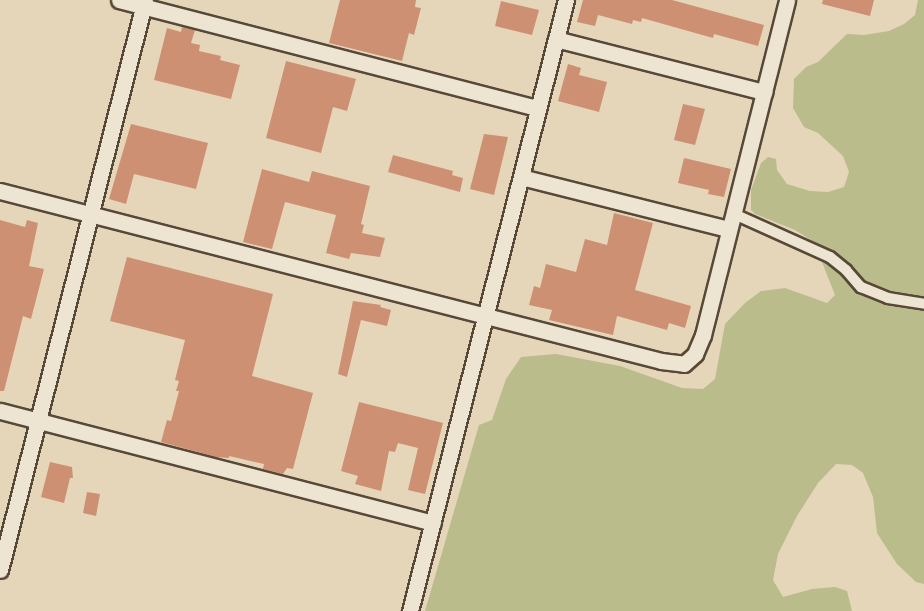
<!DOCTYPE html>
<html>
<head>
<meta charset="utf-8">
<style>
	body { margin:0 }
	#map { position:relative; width:924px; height:611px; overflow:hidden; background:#e5d6ba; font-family:"Gentium Book Plus",serif }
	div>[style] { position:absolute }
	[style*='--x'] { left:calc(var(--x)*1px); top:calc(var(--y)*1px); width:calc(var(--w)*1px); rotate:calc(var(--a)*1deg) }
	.green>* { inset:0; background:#babc8c }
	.building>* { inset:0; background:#ce9072 }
	.roads { filter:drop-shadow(2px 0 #574838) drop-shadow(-2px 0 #574838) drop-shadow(0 2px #574838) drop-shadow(0 -2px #574838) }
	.street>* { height:10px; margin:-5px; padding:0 5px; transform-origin:5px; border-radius:5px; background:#eee4d2 }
	.secondary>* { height:15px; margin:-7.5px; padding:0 7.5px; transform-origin:7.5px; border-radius:7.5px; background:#eee4d2 }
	span { translate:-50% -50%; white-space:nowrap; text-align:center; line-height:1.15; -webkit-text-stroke:6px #eee4d2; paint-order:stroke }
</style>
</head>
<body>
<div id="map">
	<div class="green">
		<div style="clip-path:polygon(918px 0,924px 0,924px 584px,916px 582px,897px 564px,877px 533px,873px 497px,863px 473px,852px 465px,836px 464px,818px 483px,797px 516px,778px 554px,773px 580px,783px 597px,812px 589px,835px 587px,847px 591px,852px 611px,425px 611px,479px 425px,492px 420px,506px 379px,521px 357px,556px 354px,620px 366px,682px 388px,703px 389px,715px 379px,725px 324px,745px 303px,761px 291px,785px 288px,827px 303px,835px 295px,814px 242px,795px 230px,755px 214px,751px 210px,751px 190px,761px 163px,768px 157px,776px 159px,777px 170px,787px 184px,810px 191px,828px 192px,844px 187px,849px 172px,843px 156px,818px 133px,804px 127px,793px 108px,794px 79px,806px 67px,818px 62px,847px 34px,864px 35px,889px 31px,904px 24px,915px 15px)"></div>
	</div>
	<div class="building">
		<div style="clip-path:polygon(340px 0,416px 0,415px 7px,421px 8px,414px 35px,409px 33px,402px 61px,329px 43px)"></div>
		<div style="clip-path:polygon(583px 0,672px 0,764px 25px,758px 46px,714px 34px,713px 38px,642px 18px,641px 22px,633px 20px,632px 24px,598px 15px,595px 26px,577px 22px)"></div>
		<div style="clip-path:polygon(823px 0,874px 0,870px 16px,822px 4px)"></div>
		<div style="clip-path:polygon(501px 1px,539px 10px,532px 35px,495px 26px)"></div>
		<div style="clip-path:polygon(182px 27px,195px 30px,191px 43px,200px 45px,199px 51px,221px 56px,220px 60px,240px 65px,231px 99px,154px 80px,167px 28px,181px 32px)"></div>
		<div style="clip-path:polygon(286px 61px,356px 79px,347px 111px,333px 107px,321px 153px,266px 138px)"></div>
		<div style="clip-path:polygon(568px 64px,581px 68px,579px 75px,607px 82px,599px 112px,558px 101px)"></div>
		<div style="clip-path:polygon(683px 104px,705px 109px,695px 145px,674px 140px)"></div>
		<div style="clip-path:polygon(131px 124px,208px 143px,196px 189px,134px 174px,126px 204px,109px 199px)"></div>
		<div style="clip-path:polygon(484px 134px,508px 137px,494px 195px,470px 189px)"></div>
		<div style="clip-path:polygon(393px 155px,453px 171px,452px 175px,463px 178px,460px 192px,388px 172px)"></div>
		<div style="clip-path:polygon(684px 158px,731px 169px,724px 197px,708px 194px,709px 190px,678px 183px)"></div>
		<div style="clip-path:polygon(262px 169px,309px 182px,312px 171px,370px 186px,361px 224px,364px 225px,362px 233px,385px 238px,380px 257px,351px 253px,349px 259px,326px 253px,336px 215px,285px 202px,272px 249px,243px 242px)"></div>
		<div style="clip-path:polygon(614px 213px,653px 223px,635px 290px,691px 306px,685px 328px,669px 323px,667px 330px,617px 316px,613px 335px,549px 320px,552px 310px,529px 305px,534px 286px,540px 288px,546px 264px,576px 272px,585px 239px,607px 245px)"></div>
		<div style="clip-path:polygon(0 220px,25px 227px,27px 220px,38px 223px,29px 266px,44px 269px,31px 319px,23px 316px,4px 391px,0 391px)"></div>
		<div style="clip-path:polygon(127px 257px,273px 294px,252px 376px,313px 393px,293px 469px,287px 468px,283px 474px,263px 469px,264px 464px,229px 456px,229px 458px,216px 457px,161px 442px,167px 420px,171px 421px,179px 391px,176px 391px,179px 381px,175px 380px,185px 340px,110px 321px)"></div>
		<div style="clip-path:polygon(353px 301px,381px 305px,380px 307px,391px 310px,387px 326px,361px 320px,347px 377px,338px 374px)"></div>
		<div style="clip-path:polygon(359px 402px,443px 423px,425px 494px,408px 490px,418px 448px,398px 443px,395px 452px,389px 451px,381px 491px,355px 484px,358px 476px,341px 471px)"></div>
		<div style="clip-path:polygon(50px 462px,72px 467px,73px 478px,70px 478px,64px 503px,41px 497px)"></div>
		<div style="clip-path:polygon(87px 492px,100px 494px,96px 516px,83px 513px)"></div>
	</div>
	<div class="roads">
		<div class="street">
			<div style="--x:732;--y:213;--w:107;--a:24.2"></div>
			<div style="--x:830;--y:257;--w:21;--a:39"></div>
			<div style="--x:846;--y:270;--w:23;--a:49"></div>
			<div style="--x:861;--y:287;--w:29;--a:22"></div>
			<div style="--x:888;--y:298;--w:36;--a:9"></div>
		</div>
		<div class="secondary">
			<div style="--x:119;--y:0;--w:433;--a:14.5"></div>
			<div style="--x:556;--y:39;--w:215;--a:14.3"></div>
			<div style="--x:521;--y:177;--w:213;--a:14.1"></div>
			<div style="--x:0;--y:191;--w:683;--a:14.42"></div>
			<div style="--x:661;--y:361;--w:23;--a:7"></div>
			<div style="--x:684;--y:364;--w:15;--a:-42"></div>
			<div style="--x:695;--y:354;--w:21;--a:-67"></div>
			<div style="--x:703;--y:335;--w:345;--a:-75.9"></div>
			<div style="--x:0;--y:411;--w:447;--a:14.5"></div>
			<div style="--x:0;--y:570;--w:588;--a:-75.73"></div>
			<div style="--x:410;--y:611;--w:631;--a:-75.68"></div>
		</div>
	</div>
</div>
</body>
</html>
